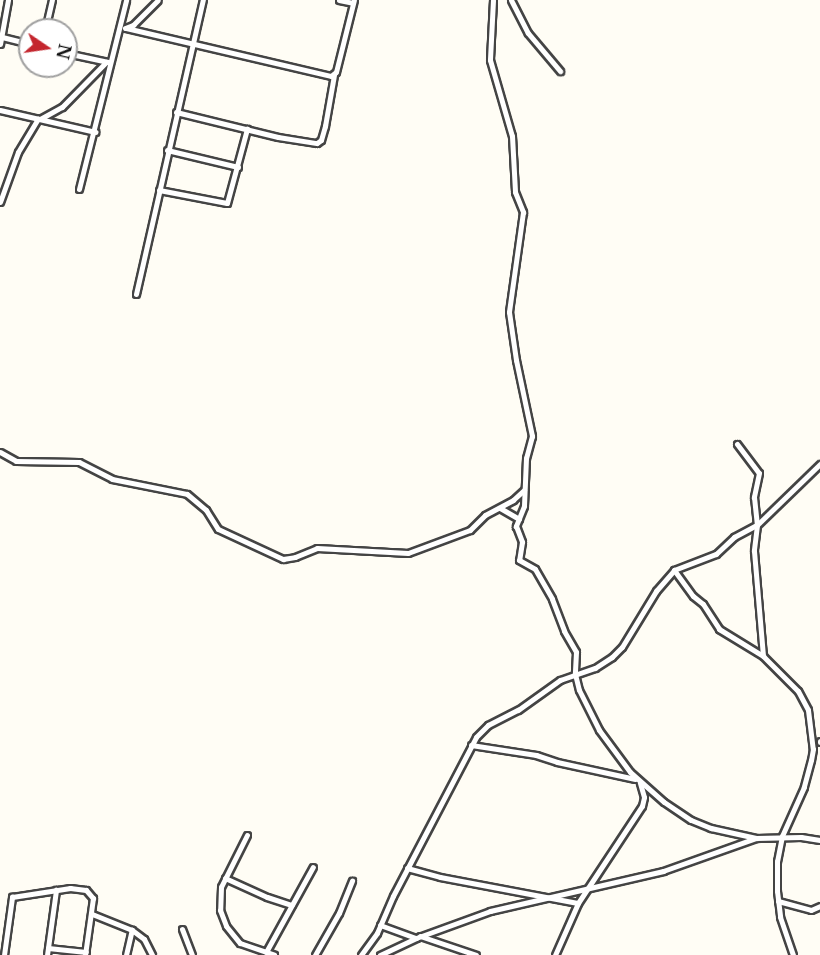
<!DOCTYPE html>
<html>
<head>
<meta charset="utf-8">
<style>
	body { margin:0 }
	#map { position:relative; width:820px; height:955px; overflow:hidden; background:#fffdf5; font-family:"Libre Baskerville",serif }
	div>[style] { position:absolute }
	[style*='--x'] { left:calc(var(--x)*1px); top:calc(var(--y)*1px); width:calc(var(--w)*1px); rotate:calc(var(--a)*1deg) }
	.roads { filter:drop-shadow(2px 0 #444) drop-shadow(-2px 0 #444) drop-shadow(0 2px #444) drop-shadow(0 -2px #444) }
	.street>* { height:5px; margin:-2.5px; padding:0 2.5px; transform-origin:2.5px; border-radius:2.5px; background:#fff }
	span { translate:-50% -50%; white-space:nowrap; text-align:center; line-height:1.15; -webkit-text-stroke:6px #fff; paint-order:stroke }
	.north { position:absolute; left:18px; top:18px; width:60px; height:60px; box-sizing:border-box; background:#fff; border:2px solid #a0a0a0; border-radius:50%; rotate:103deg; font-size:16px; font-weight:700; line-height:24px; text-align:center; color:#111 }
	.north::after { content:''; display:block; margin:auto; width:21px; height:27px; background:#c4262e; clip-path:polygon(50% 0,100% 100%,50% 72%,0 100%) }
</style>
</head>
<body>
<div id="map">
	<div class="roads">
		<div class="street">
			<div style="--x:339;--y:0;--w:14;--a:12"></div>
			<div style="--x:493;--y:0;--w:60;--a:92.9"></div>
			<div style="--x:490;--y:60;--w:79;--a:73.9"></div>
			<div style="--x:512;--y:136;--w:56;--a:86.9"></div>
			<div style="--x:515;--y:192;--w:22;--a:68"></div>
			<div style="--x:523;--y:212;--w:101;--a:98"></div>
			<div style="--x:509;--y:312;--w:49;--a:81.7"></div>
			<div style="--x:516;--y:360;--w:78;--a:78.1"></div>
			<div style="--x:532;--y:436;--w:23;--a:105"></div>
			<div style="--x:526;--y:458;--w:48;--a:92.4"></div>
			<div style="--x:524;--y:506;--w:22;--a:112"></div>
			<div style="--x:516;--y:526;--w:17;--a:69"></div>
			<div style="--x:522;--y:542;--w:18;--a:99"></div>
			<div style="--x:519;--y:560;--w:18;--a:29"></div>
			<div style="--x:535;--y:569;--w:34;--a:60"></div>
			<div style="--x:552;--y:599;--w:34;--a:69"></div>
			<div style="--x:564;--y:631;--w:24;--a:60"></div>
			<div style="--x:576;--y:652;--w:22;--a:93"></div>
			<div style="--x:575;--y:674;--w:16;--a:76"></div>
			<div style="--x:579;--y:690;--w:45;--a:63.4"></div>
			<div style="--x:599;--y:730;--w:52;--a:53.6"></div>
			<div style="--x:630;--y:772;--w:45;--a:41.4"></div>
			<div style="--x:664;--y:802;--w:32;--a:34"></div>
			<div style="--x:691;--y:820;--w:22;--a:22"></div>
			<div style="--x:711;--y:828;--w:46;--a:12.5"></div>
			<div style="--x:511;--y:0;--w:37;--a:63"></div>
			<div style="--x:528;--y:33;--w:50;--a:49.9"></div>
			<div style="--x:125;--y:28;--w:9;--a:-21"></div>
			<div style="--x:133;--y:25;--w:35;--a:-45"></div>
			<div style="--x:126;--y:28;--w:211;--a:13.2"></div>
			<div style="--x:331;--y:76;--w:6;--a:-39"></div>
			<div style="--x:336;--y:72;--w:74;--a:-76"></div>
			<div style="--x:45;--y:30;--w:31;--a:-77"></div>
			<div style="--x:2;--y:37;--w:29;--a:14"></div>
			<div style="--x:0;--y:44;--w:45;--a:-79.7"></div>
			<div style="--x:66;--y:53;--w:43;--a:12.1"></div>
			<div style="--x:0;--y:110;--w:98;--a:13"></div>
			<div style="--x:176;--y:112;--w:105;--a:13.8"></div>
			<div style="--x:278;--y:137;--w:39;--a:9"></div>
			<div style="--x:317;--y:143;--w:5;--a:-37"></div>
			<div style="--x:321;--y:140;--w:15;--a:-74"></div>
			<div style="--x:325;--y:126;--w:52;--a:-80"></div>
			<div style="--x:40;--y:119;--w:25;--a:-29"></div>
			<div style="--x:62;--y:107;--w:63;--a:-45.6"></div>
			<div style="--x:167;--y:150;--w:73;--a:13.5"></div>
			<div style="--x:79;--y:189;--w:195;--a:-76"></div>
			<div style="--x:159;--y:190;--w:69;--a:10.8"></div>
			<div style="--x:227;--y:203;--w:77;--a:-74.9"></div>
			<div style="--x:0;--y:202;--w:53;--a:-70.2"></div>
			<div style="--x:18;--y:152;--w:39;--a:-59"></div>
			<div style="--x:136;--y:294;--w:302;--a:-77.2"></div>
			<div style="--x:737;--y:444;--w:36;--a:53"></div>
			<div style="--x:759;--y:473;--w:25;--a:102"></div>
			<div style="--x:754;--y:497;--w:28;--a:84"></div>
			<div style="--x:757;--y:525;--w:26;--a:97"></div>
			<div style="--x:754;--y:551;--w:105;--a:85.1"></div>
			<div style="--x:0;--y:452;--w:18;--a:29"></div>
			<div style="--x:16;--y:461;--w:63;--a:0.9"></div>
			<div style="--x:79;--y:462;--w:37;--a:27"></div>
			<div style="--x:112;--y:479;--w:76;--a:11.3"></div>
			<div style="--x:187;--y:494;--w:25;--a:40"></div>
			<div style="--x:206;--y:510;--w:22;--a:58"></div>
			<div style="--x:218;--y:529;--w:72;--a:24.8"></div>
			<div style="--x:283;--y:559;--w:12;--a:-9"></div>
			<div style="--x:295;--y:557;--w:24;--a:-22"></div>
			<div style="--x:317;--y:548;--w:91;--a:3.1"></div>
			<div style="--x:408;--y:553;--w:66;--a:-20.4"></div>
			<div style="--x:470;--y:530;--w:21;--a:-45"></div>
			<div style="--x:485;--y:515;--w:32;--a:-28"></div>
			<div style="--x:513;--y:500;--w:15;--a:-42"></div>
			<div style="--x:500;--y:508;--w:22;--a:30"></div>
			<div style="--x:674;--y:570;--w:32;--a:54"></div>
			<div style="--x:693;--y:596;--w:13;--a:39"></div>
			<div style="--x:703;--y:604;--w:30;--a:57"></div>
			<div style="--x:719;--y:629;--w:52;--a:31.5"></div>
			<div style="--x:763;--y:656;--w:49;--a:45"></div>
			<div style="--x:798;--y:691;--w:21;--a:62"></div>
			<div style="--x:808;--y:710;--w:39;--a:83"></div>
			<div style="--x:813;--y:749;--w:11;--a:100"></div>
			<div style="--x:811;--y:760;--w:28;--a:105"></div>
			<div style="--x:804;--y:787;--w:54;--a:114.2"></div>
			<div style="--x:782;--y:836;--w:25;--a:101"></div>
			<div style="--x:777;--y:861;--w:30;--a:90"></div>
			<div style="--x:777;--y:891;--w:26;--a:83"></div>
			<div style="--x:780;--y:917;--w:40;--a:71.1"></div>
			<div style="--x:820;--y:741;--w:1;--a:90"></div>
			<div style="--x:471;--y:745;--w:66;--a:8.7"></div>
			<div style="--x:536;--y:755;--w:22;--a:18"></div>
			<div style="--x:557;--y:762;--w:80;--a:12.3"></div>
			<div style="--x:247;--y:835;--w:58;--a:116.6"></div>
			<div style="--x:221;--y:887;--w:23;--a:92"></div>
			<div style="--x:220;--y:910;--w:17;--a:69"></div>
			<div style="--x:226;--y:926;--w:22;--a:51"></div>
			<div style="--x:240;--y:943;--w:36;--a:19"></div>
			<div style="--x:407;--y:868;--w:34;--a:15"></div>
			<div style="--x:440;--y:877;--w:140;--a:10.7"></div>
			<div style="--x:225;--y:878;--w:46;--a:24.3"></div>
			<div style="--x:267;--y:897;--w:26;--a:18"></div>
			<div style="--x:778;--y:901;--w:34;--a:15"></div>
			<div style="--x:811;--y:910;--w:10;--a:-24"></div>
			<div style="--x:92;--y:914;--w:43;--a:21.8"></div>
			<div style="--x:132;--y:930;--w:15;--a:37"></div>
			<div style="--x:144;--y:939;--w:18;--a:63"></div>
			<div style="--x:380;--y:925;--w:38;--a:20"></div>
			<div style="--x:182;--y:929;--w:28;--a:69"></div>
			<div style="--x:420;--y:936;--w:59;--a:18.7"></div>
			<div style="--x:48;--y:948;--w:38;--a:6"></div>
			<div style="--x:266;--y:952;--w:97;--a:-61.1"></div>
			<div style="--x:4;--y:955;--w:59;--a:-82.1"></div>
			<div style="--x:12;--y:897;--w:59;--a:-8.8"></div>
			<div style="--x:70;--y:888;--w:16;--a:7"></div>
			<div style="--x:86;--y:890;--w:11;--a:49"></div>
			<div style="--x:93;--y:898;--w:58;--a:98"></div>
			<div style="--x:47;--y:955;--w:66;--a:-82.1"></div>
			<div style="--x:126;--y:955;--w:26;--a:-77"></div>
			<div style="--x:315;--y:955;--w:48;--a:-60.3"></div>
			<div style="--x:339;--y:913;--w:35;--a:-68"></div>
			<div style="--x:361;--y:955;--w:27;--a:-54"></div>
			<div style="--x:377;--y:933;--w:40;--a:-66.6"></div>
			<div style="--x:393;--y:896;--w:179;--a:-62.4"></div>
			<div style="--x:476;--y:737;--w:17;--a:-45"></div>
			<div style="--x:488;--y:725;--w:34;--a:-27"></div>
			<div style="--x:518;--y:710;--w:52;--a:-35.5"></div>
			<div style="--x:560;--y:680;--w:37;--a:-19"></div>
			<div style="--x:595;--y:668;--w:20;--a:-33"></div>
			<div style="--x:612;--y:657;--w:14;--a:-45"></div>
			<div style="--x:622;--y:647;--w:66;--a:-58.7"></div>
			<div style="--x:656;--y:591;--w:28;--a:-49"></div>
			<div style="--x:674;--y:570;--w:45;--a:-20.9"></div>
			<div style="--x:716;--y:554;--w:25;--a:-43"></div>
			<div style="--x:734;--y:537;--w:26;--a:-28"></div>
			<div style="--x:757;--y:525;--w:88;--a:-44.1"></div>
			<div style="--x:380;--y:955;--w:40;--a:-25"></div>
			<div style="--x:416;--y:938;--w:79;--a:-20"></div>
			<div style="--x:490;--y:911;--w:178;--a:-13"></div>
			<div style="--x:663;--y:871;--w:99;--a:-19.5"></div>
			<div style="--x:756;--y:838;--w:45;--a:-1.3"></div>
			<div style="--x:801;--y:837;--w:19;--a:9"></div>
			<div style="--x:555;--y:955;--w:57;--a:-66.1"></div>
			<div style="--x:578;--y:903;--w:116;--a:-56.6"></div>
			<div style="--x:642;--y:806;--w:9;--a:-77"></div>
			<div style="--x:644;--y:797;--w:15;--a:-106"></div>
		</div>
	</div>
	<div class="north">N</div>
</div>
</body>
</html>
